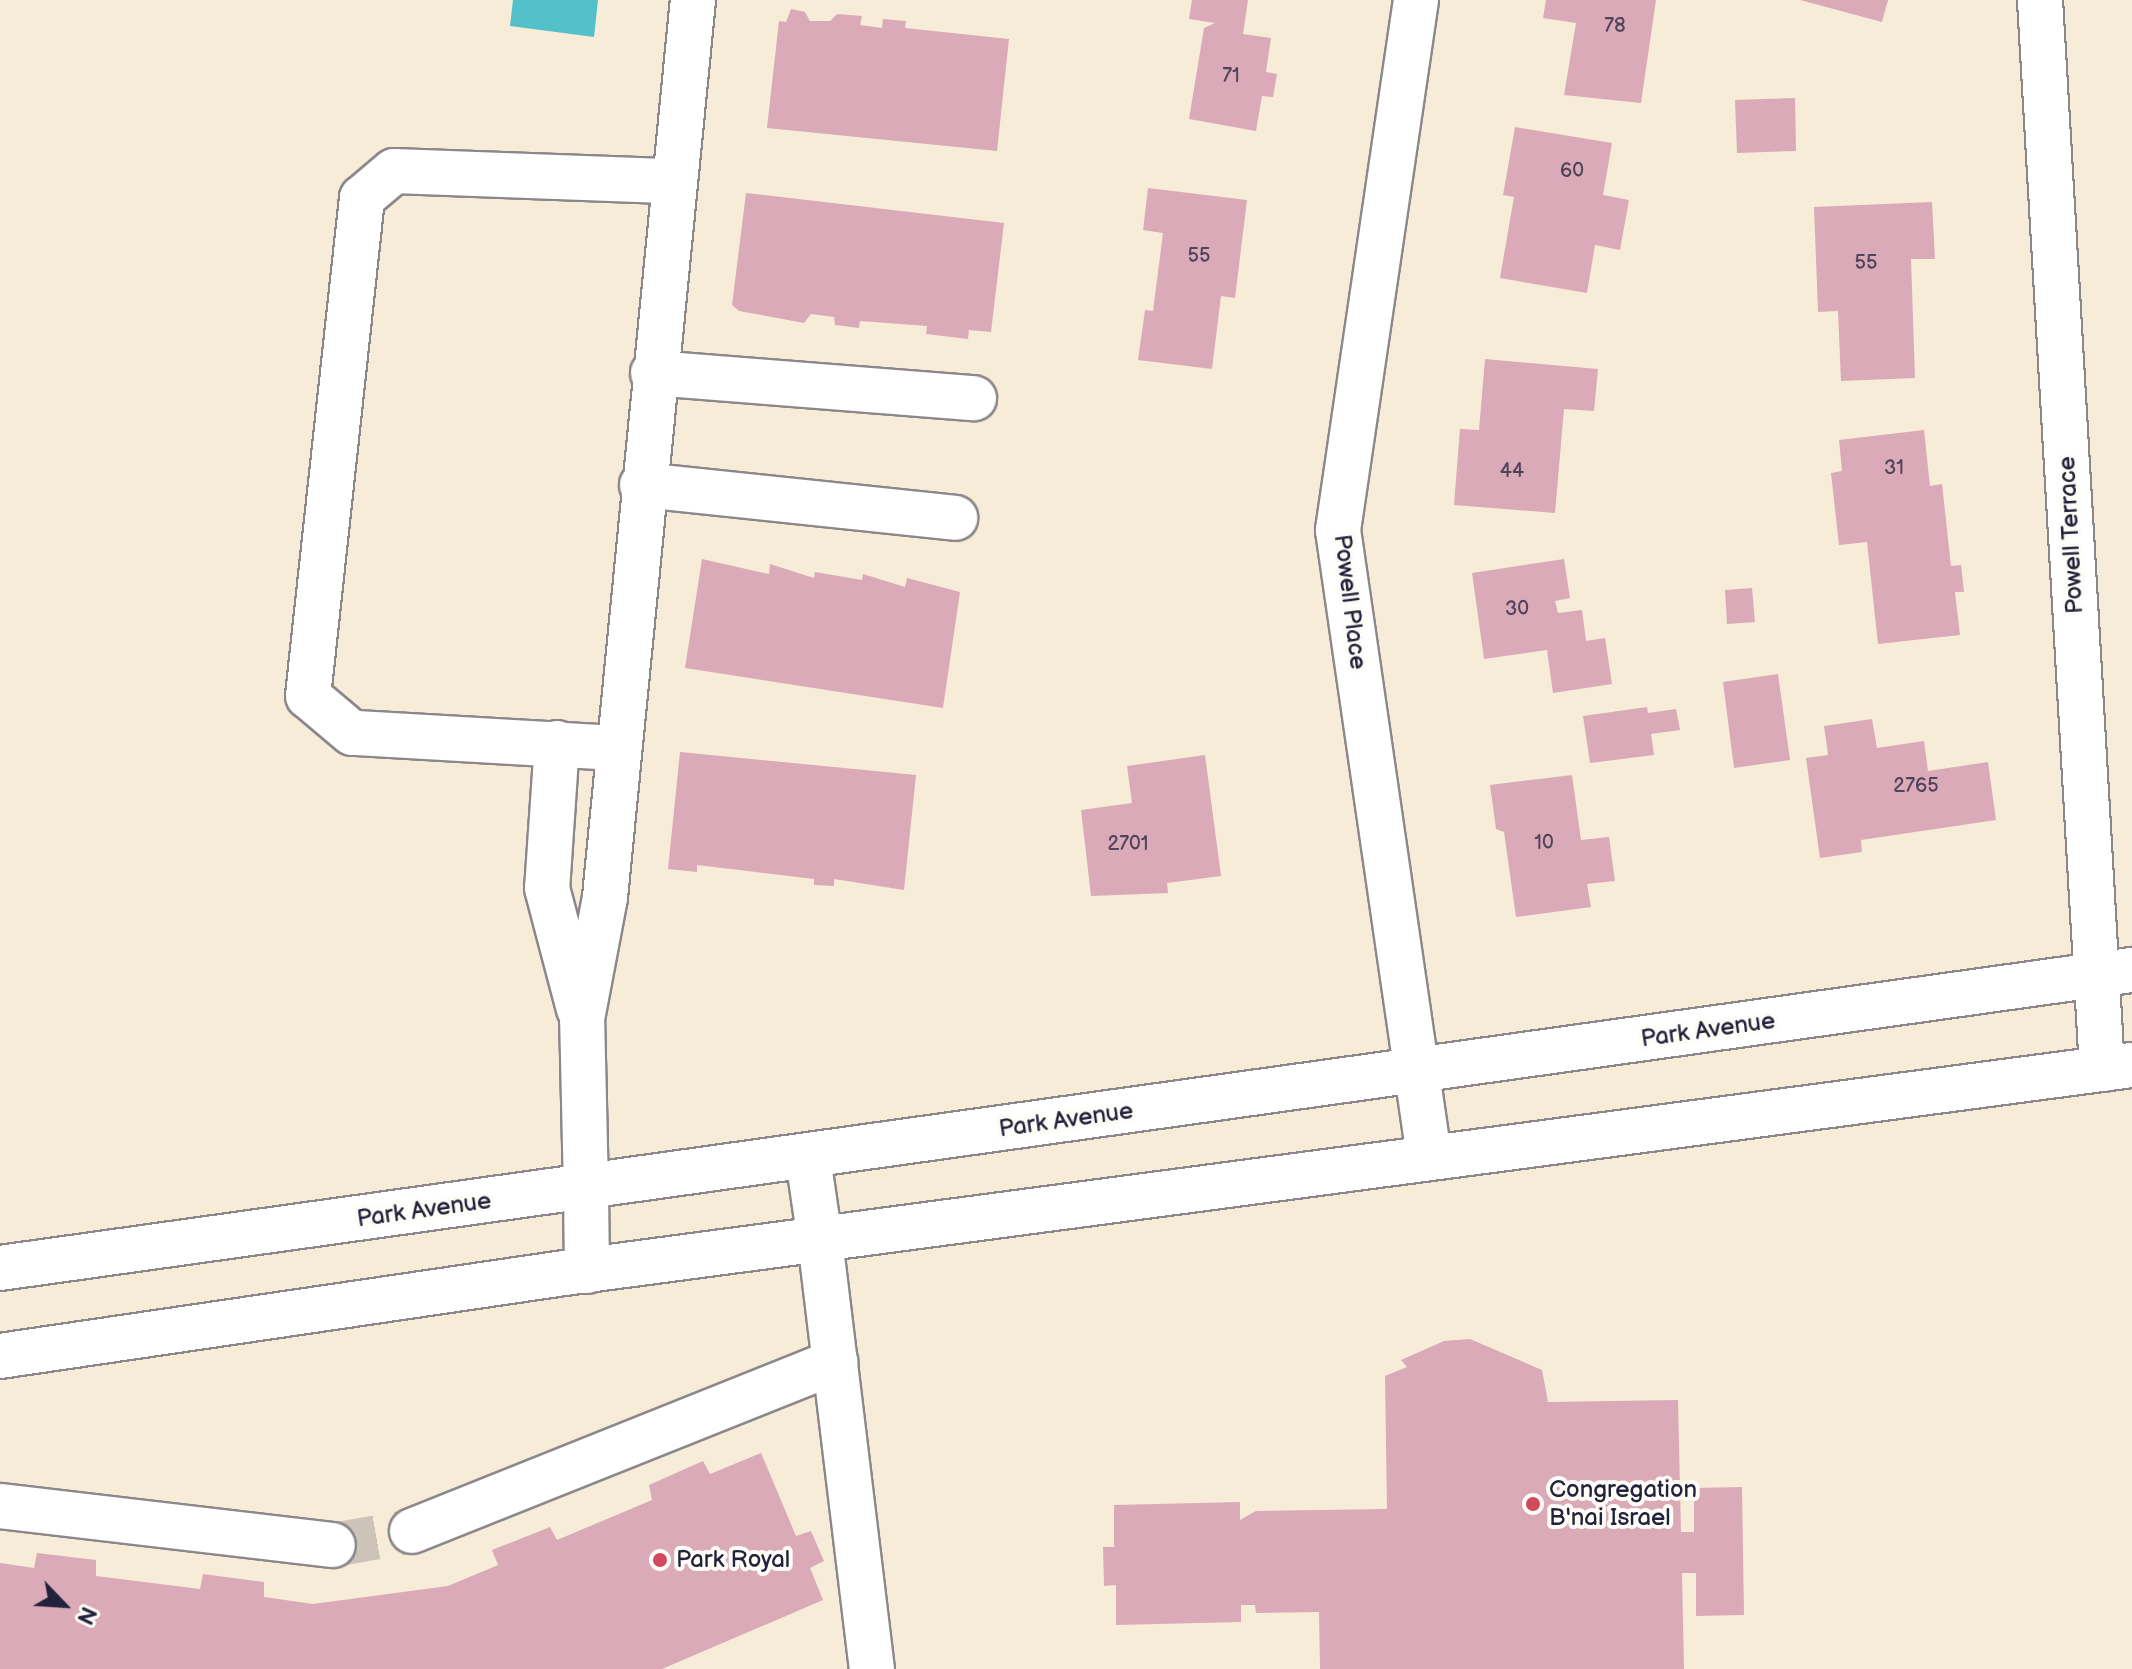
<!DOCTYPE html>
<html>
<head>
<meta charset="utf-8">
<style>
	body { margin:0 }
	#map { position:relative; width:2132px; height:1669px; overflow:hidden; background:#f6ecd8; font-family:"Balsamiq Sans",sans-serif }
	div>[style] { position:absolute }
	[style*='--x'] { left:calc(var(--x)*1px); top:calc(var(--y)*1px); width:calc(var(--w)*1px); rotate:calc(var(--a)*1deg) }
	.water>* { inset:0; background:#53c1c9 }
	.building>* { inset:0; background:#dbaab8 }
	.minor-tunnel>* { height:44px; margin-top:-22px; transform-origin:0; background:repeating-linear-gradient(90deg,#ccc4b9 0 44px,transparent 0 66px) }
	.roads { filter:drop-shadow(2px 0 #8c878a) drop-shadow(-2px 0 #8c878a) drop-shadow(0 2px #8c878a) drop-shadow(0 -2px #8c878a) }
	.minor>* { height:44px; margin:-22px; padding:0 22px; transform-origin:22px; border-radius:22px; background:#fff }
	.major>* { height:44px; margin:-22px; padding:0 22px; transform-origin:22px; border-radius:22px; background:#fff }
	.dots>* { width:22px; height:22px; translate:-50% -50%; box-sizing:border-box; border:4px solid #fdfcf7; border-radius:50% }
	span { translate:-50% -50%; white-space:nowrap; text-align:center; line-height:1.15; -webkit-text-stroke:8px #fdfcf7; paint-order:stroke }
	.number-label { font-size:20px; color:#50445a }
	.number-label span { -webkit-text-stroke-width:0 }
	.street-label { font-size:24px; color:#22223b }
	.poi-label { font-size:24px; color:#22223b }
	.left { translate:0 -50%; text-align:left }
	.north { position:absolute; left:24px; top:1565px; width:80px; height:80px; -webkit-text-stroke:6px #fdfcf7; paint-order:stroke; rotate:115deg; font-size:22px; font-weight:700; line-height:32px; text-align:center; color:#22223b }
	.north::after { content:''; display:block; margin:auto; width:28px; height:36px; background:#22223b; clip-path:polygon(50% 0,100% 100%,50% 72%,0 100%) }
</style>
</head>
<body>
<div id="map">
	<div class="water">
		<div style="clip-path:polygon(513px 0,598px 0,594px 37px,510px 26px)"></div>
	</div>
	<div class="building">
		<div style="clip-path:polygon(1192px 0,1248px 0,1243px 34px,1271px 38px,1266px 72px,1277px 74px,1273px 97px,1262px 96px,1256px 131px,1189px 119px,1204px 28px,1215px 23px,1189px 19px)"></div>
		<div style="clip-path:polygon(1546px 0,1656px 0,1641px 103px,1564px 95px,1576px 23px,1543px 18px)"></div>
		<div style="clip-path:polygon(1800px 0,1888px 0,1882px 22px)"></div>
		<div style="clip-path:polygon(791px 9px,805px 12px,810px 21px,830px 21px,837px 14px,862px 16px,860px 25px,882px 28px,883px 19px,906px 21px,905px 28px,1009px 39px,997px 151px,767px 128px,779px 21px,786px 22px)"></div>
		<div style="clip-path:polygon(1795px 98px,1796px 151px,1737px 153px,1735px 100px)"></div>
		<div style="clip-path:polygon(1515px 127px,1612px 143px,1603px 195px,1629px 200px,1620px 250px,1595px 245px,1587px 293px,1500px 278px,1514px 197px,1503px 195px)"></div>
		<div style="clip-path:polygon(1148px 188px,1247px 200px,1235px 298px,1221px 296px,1212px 369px,1138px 360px,1145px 310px,1153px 311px,1163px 233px,1143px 230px)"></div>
		<div style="clip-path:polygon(746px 193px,1004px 223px,991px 332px,969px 330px,968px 339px,926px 334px,927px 326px,860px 321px,859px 328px,835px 325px,834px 317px,811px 314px,804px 323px,739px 311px,732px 305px)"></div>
		<div style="clip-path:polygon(1932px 202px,1935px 259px,1911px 259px,1915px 378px,1841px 381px,1838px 311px,1818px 312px,1814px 207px)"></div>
		<div style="clip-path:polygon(1485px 359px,1598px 369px,1594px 411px,1564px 409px,1555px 513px,1454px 505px,1460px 429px,1479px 430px)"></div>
		<div style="clip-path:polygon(1924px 430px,1930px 486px,1942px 484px,1951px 566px,1961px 565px,1964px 592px,1955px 592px,1960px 635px,1878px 644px,1867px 542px,1839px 545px,1831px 473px,1842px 471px,1839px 440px)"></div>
		<div style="clip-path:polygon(702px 559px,769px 574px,770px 564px,814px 578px,815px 572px,862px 580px,863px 574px,905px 587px,907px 578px,960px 592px,943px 708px,685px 668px)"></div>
		<div style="clip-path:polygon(1564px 559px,1570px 598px,1555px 601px,1558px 613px,1582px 610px,1586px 641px,1605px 638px,1612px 684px,1553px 693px,1547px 650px,1484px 659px,1472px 573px)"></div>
		<div style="clip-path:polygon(1752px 588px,1755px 622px,1727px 624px,1725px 590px)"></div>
		<div style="clip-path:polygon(1778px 674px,1790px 760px,1734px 768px,1723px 682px)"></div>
		<div style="clip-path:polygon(1647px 707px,1648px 713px,1676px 709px,1680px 730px,1651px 734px,1654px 755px,1590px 763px,1583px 716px)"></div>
		<div style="clip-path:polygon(1872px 719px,1877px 748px,1924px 741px,1928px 771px,1988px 762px,1996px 820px,1861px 840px,1862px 852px,1820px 858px,1806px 758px,1828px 755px,1824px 726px)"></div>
		<div style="clip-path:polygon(680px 752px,916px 775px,904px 890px,834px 879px,834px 886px,814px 885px,814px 879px,697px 865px,697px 872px,668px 869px)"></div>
		<div style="clip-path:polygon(1205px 755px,1221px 876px,1167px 883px,1168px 893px,1091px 896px,1081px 810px,1132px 803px,1127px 766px)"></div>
		<div style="clip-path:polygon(1572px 775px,1581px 840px,1609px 837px,1615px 881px,1587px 884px,1591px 907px,1516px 917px,1504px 832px,1496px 829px,1490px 785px)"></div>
		<div style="clip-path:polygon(1470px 1339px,1542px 1370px,1548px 1402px,1678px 1400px,1681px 1532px,1694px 1532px,1694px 1488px,1742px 1487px,1744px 1615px,1696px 1616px,1696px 1573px,1682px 1573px,1684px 1669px,1320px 1669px,1319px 1612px,1256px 1613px,1255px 1605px,1241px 1605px,1241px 1622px,1116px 1625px,1116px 1585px,1104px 1586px,1103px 1547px,1114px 1547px,1114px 1505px,1240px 1502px,1240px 1520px,1256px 1511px,1387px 1509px,1385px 1376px,1407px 1367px,1401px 1360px,1444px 1341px)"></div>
		<div style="clip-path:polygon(761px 1453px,796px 1536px,811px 1531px,824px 1561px,810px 1568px,823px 1600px,662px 1669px,0 1669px,0 1563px,34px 1568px,37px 1553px,96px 1560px,96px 1576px,200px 1589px,203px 1574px,264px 1582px,264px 1597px,313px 1604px,448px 1586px,498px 1565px,492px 1550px,550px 1527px,557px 1540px,652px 1500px,649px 1485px,703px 1461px,710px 1474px)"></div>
	</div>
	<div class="minor-tunnel">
		<div style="--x:333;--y:1545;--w:80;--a:-10"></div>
	</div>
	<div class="roads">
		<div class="minor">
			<div style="--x:1416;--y:0;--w:536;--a:98.37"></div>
			<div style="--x:1338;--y:530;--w:633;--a:81.73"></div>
			<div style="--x:2040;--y:0;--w:1071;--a:86.68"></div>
			<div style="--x:653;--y:373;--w:322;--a:4.5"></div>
			<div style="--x:642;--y:485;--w:315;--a:6"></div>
			<div style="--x:557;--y:743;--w:145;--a:93.9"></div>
			<div style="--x:547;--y:888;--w:125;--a:75.2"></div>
			<div style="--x:616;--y:748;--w:264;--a:-176.7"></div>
			<div style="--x:352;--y:733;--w:57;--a:-139.9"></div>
			<div style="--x:308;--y:696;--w:501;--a:-83.81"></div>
			<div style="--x:362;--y:198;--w:42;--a:-40.2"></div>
			<div style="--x:394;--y:171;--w:278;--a:2.1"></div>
			<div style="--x:586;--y:1190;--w:171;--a:-91.3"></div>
			<div style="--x:582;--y:1019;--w:124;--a:-79.3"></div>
			<div style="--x:605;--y:897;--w:901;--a:-84.4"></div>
			<div style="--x:820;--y:1240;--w:432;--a:83.1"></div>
			<div style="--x:0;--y:1506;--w:335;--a:6.7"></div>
			<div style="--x:412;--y:1531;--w:456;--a:-21.8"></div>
		</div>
		<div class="major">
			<div style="--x:808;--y:1158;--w:83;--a:81.7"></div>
			<div style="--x:586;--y:1190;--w:81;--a:89.3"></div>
			<div style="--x:0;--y:1268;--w:2153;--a:-7.96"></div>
			<div style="--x:0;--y:1356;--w:563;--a:-8.37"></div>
			<div style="--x:557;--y:1274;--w:1589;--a:-7.56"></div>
		</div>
	</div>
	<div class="dots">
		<div style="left:1533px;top:1504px;background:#d1495b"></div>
		<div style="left:660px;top:1560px;background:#d1495b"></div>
	</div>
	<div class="number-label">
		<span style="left:1615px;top:26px">78</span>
		<span style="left:1231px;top:76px">71</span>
		<span style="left:1572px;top:171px">60</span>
		<span style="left:1199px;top:256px">55</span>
		<span style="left:1866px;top:263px">55</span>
		<span style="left:1894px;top:468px">31</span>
		<span style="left:1512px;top:471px">44</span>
		<span style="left:1517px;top:609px">30</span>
		<span style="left:1916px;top:786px">2765</span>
		<span style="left:1544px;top:843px">10</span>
		<span style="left:1128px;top:844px">2701</span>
	</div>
	<div class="street-label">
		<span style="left:2071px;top:535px;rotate:-93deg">Powell Terrace</span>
		<span style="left:1350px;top:602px;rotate:83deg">Powell Place</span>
		<span style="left:1708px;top:1030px;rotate:-8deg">Park Avenue</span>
		<span style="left:1066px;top:1120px;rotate:-8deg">Park Avenue</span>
		<span style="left:424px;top:1210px;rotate:-8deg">Park Avenue</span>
	</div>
	<div class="poi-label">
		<span class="left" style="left:1549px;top:1504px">Congregation<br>B'nai Israel</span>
		<span class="left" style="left:676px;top:1560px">Park Royal</span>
	</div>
	<div class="north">N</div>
</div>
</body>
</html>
